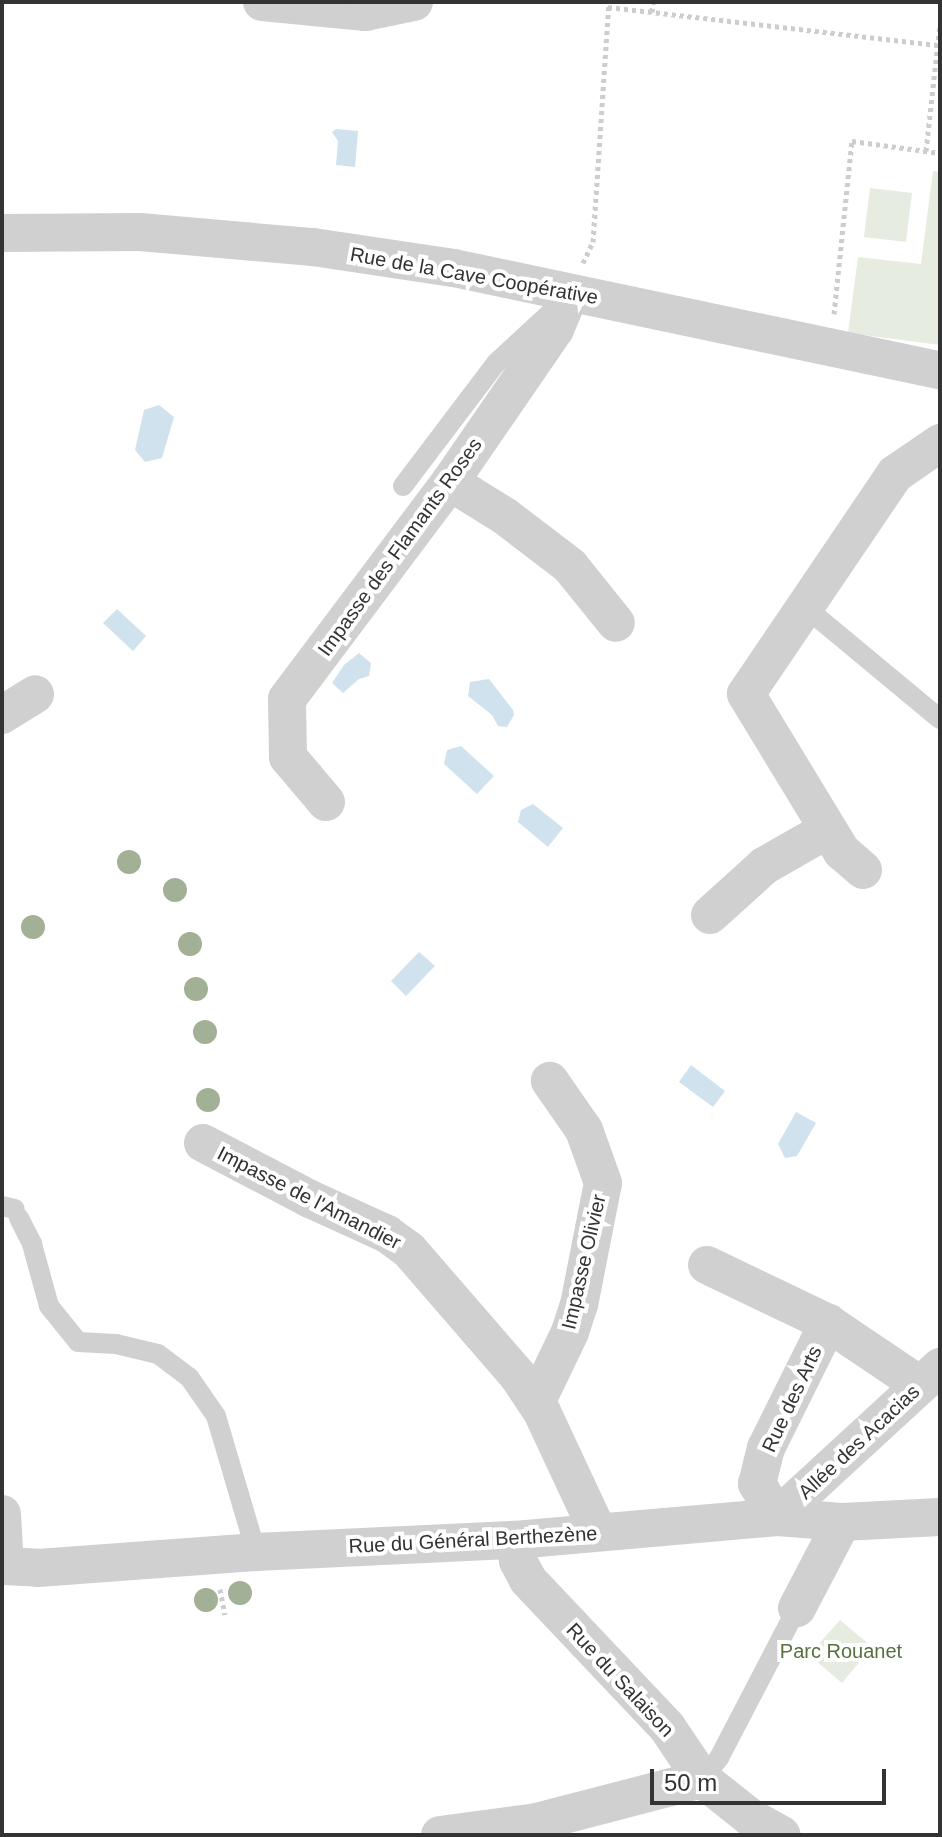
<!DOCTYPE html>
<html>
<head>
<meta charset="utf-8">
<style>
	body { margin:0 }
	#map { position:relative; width:942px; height:1837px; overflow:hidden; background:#fff; font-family:Arial,sans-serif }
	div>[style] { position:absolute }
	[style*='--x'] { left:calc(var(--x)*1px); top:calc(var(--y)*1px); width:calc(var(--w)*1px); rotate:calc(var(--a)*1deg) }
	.green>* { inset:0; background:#e6ecdf }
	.water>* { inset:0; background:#cfe2ee }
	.path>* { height:5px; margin-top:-2.5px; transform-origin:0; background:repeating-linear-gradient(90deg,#cdcdcd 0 4px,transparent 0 8px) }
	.lane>* { height:20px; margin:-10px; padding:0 10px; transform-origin:10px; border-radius:10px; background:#d0d0d0 }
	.street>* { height:38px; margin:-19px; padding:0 19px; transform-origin:19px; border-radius:19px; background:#d0d0d0 }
	.trees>* { width:24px; height:24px; margin:-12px; border-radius:50%; background:#a2b095 }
	span { translate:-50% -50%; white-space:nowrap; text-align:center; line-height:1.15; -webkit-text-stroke:8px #fff; paint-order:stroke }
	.street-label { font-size:20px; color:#333 }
	.park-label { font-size:20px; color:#56703f }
	.frame { position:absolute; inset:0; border:4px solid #333; pointer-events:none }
	.scale { position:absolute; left:650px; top:1769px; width:236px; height:36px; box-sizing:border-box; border:4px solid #333; border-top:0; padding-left:10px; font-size:24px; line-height:28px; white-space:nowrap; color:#333; -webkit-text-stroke:6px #fff; paint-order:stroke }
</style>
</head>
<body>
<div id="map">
	<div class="green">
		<div style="clip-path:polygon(933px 171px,940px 172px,940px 345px,848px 333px,858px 257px,921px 264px)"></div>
		<div style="clip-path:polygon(870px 188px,912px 193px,906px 242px,864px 237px)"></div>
		<div style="clip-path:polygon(840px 1620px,872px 1647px,842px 1683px,809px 1655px)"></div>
	</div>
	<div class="water">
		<div style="clip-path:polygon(336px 129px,358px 131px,355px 167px,336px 165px,338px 141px,332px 132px)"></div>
		<div style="clip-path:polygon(159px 405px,174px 417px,162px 458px,145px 462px,135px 450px,144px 410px)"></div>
		<div style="clip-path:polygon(117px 609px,146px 636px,133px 651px,103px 623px)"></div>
		<div style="clip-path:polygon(359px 653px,371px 663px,369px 676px,359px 679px,343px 693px,332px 683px,344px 665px)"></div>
		<div style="clip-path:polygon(489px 679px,513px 710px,514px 715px,507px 727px,498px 726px,492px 715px,468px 696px,470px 682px)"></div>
		<div style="clip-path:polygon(461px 746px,494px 776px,477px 794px,444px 764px,447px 750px)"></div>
		<div style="clip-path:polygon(533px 804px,563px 828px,548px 847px,518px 822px,521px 810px)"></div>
		<div style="clip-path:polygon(419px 952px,435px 966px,406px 996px,391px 981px)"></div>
		<div style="clip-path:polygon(691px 1065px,725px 1091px,713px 1107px,679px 1082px)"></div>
		<div style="clip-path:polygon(796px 1112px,816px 1123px,797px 1156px,785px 1158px,778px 1144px)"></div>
	</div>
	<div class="path">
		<div style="--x:608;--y:7;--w:331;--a:6.6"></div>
		<div style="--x:652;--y:12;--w:10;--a:-84"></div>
		<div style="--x:926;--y:151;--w:128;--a:-83.7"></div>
		<div style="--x:583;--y:263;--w:23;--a:-65"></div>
		<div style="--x:593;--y:242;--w:241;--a:-86.2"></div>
		<div style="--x:834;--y:314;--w:174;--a:-84.1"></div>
		<div style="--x:852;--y:141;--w:89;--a:7.8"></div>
		<div style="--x:220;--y:1589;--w:26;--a:79"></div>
	</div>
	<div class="lane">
		<div style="--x:403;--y:486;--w:154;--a:-52.9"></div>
		<div style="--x:496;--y:363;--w:74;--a:-42.8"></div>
		<div style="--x:805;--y:607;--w:175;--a:39.7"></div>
		<div style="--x:2;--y:1206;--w:13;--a:13"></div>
		<div style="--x:19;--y:1218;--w:29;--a:63"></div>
		<div style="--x:32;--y:1244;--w:64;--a:74.7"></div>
		<div style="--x:49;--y:1306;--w:46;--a:51.1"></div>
		<div style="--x:78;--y:1342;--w:38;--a:3"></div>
		<div style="--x:116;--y:1344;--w:43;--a:13.4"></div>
		<div style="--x:158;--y:1354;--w:39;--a:37"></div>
		<div style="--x:189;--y:1377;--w:47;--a:55.3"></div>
		<div style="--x:216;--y:1416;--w:142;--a:73.6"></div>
		<div style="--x:702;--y:1779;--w:27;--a:-51"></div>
		<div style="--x:719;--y:1758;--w:169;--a:-62.5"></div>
	</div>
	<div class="street">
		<div style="--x:262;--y:2;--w:104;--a:5.5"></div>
		<div style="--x:366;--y:12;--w:49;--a:-11.8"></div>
		<div style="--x:2;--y:233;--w:138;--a:-0.4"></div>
		<div style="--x:140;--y:232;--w:174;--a:5"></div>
		<div style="--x:313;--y:247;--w:143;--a:8.5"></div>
		<div style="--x:454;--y:268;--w:497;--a:11.9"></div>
		<div style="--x:450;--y:482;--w:66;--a:32"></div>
		<div style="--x:506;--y:517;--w:81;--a:37.4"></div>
		<div style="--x:570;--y:566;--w:73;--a:51.1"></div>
		<div style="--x:2;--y:715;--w:39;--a:-32"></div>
		<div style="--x:326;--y:802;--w:59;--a:-130.2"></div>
		<div style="--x:288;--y:757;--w:58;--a:-91"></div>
		<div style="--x:287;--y:699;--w:271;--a:-53.1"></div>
		<div style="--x:450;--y:482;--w:186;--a:-55.5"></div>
		<div style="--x:555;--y:329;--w:38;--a:-67"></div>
		<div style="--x:863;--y:870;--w:28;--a:-139"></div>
		<div style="--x:842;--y:852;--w:185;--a:-121.3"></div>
		<div style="--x:746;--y:694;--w:266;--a:-55.9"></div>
		<div style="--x:895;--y:474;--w:55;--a:-34.6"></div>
		<div style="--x:710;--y:915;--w:73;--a:-42.2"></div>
		<div style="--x:764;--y:866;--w:73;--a:-29.7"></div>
		<div style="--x:203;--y:1143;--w:121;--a:27.6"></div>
		<div style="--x:310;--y:1199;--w:85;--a:24.4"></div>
		<div style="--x:387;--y:1234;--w:27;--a:36"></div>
		<div style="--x:409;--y:1250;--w:167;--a:49.1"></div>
		<div style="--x:518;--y:1376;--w:43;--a:56.3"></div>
		<div style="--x:542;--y:1412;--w:132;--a:65"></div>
		<div style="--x:707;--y:1265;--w:134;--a:25.6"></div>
		<div style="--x:828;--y:1323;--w:111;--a:34"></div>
		<div style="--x:536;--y:1403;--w:79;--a:-64.4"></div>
		<div style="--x:570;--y:1332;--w:28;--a:-72"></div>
		<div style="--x:579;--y:1305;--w:124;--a:-78.9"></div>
		<div style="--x:603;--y:1183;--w:56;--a:-109.7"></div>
		<div style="--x:584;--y:1130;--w:60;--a:-124.8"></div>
		<div style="--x:2;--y:1514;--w:52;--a:86.7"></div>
		<div style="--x:777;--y:1517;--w:222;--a:-42.6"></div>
		<div style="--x:777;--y:1517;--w:39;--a:-121"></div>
		<div style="--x:757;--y:1484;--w:37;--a:-76"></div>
		<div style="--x:766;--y:1448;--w:140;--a:-63.6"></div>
		<div style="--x:515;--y:1540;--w:21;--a:82"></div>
		<div style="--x:518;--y:1561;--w:21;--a:62"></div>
		<div style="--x:528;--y:1580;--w:202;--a:46.6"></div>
		<div style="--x:667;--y:1727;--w:63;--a:56.1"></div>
		<div style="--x:702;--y:1779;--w:63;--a:38.5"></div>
		<div style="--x:751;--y:1818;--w:35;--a:29"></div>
		<div style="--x:5;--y:1566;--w:33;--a:3"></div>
		<div style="--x:38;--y:1568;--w:219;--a:-4.2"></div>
		<div style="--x:256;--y:1552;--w:259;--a:-2.7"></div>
		<div style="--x:515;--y:1540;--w:263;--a:-5"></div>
		<div style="--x:777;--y:1517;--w:65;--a:4.4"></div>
		<div style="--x:842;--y:1522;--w:98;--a:-2.9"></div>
		<div style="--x:797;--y:1608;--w:97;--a:-62.4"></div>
		<div style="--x:440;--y:1835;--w:98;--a:-7.6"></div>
		<div style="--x:537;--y:1822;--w:171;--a:-14.6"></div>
	</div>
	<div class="trees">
		<div style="left:129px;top:862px"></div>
		<div style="left:175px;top:890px"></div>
		<div style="left:33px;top:927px"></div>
		<div style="left:190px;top:944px"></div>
		<div style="left:196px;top:989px"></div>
		<div style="left:205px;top:1032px"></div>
		<div style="left:208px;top:1100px"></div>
		<div style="left:240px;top:1593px"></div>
		<div style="left:206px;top:1600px"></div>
	</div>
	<div class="street-label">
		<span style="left:474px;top:276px;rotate:10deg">Rue de la Cave Coopérative</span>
		<span style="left:400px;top:547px;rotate:-54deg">Impasse des Flamants Roses</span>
		<span style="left:309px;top:1198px;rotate:27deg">Impasse de l'Amandier</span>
		<span style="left:584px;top:1262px;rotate:-77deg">Impasse Olivier</span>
		<span style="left:792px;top:1399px;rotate:-65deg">Rue des Arts</span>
		<span style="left:859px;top:1442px;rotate:-43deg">Allée des Acacias</span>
		<span style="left:473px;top:1540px;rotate:-3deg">Rue du Général Berthezène</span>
		<span style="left:620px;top:1680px;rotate:47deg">Rue du Salaison</span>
	</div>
	<div class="park-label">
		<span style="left:841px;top:1651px">Parc Rouanet</span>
	</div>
	<div class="frame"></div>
	<div class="scale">50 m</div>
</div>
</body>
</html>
